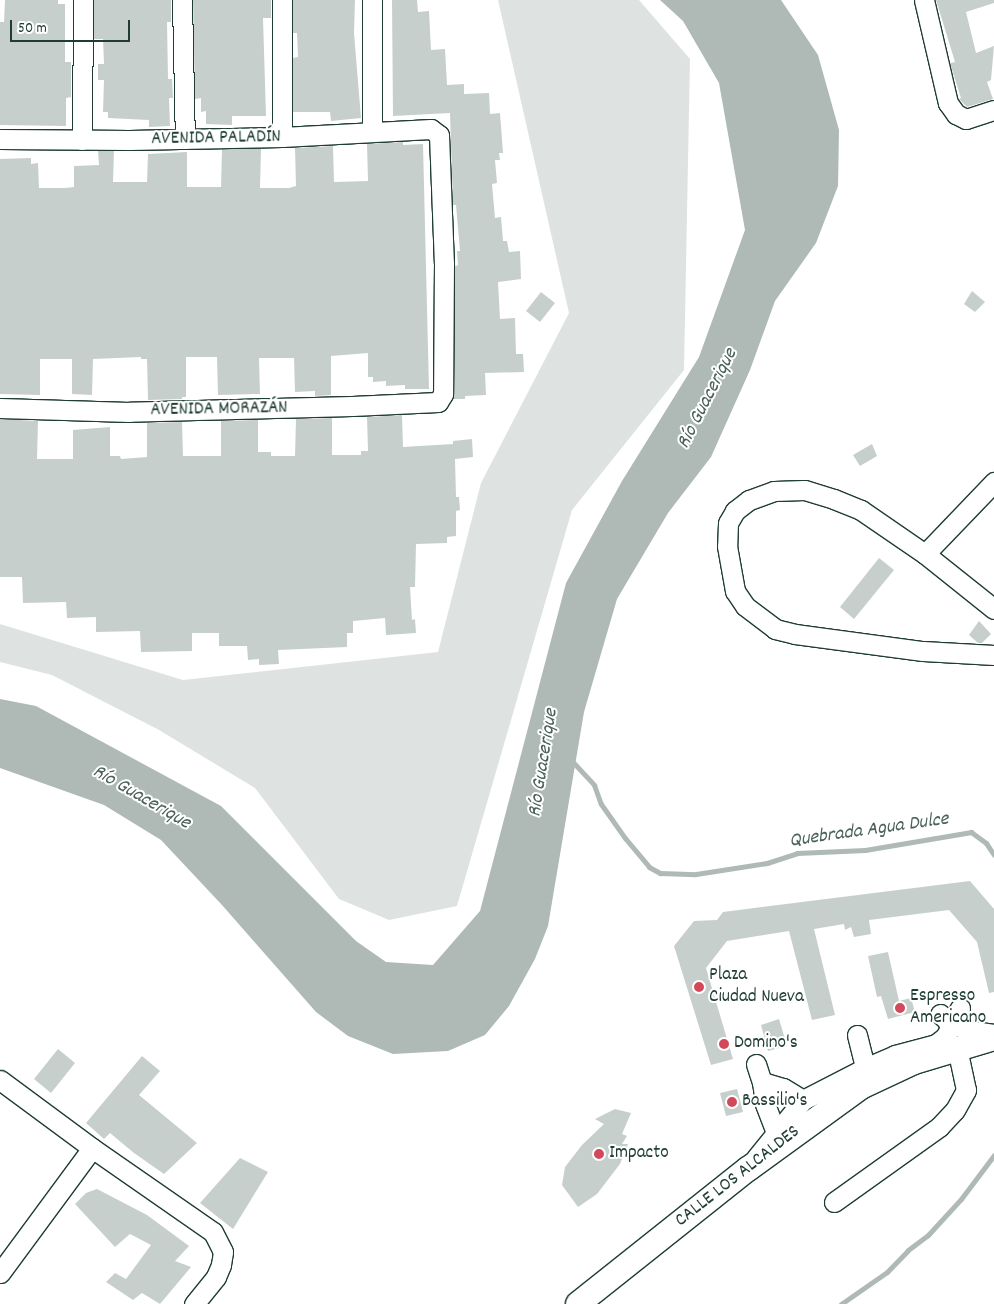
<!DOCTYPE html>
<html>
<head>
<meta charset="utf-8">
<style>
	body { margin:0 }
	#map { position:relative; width:994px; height:1304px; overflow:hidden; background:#fff; font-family:Dekko,sans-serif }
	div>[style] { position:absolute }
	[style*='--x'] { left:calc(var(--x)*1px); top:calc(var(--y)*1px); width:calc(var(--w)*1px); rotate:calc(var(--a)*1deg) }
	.green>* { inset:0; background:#dee3e2 }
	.water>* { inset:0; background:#afbab7 }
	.stream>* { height:5px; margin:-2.5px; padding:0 2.5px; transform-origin:2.5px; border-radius:2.5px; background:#afbab7 }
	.building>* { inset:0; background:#c7cfcc }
	.roads { filter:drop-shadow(1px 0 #1f3d34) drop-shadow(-1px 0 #1f3d34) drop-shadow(0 1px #1f3d34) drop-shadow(0 -1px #1f3d34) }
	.minor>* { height:19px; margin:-9.5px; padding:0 9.5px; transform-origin:9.5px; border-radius:9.5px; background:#fff }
	.major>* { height:24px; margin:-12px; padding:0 12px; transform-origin:12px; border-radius:12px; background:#fff }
	.dots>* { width:14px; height:14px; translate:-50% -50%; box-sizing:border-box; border:2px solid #fff; border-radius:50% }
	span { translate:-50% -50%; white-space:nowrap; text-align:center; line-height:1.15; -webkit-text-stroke:4px #fff; paint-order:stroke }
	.street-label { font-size:19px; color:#1f3d34 }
	.poi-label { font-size:19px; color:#1f3d34 }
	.left { translate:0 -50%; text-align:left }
	.water-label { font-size:20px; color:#4a625b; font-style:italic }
	.scale { position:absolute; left:10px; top:20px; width:120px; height:22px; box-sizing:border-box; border:2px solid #1f3d34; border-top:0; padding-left:6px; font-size:15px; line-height:18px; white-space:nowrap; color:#1f3d34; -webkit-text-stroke:4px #fff; paint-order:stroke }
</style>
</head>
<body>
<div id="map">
	<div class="green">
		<div style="clip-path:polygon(498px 0,639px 0,690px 59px,684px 370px,572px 510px,457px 906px,389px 920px,339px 899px,255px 788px,159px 730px,52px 675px,0 662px,0 624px,183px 680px,438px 652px,481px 483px,569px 313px)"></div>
	</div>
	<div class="water">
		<div style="clip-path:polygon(660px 0,781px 0,818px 55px,839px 130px,838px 186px,816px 243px,775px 301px,750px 370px,711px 457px,668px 513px,617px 599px,584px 712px,548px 926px,535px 959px,509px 1006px,485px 1035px,448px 1051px,393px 1054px,348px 1036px,316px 1012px,222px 905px,161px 840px,104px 805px,0 768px,0 699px,36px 706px,221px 806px,356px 941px,386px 962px,433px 965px,480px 911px,566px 583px,622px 481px,699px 357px,745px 230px,719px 83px,683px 21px)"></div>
	</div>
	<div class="stream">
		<div style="--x:571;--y:760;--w:34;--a:47"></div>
		<div style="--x:594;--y:785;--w:20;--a:70"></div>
		<div style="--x:601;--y:804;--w:42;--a:54.8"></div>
		<div style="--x:625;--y:838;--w:38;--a:50"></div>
		<div style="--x:649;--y:867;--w:13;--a:29"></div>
		<div style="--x:660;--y:873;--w:36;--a:2"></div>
		<div style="--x:696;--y:874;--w:72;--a:-8.8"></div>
		<div style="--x:767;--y:863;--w:32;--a:-18"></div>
		<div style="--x:797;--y:853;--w:68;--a:-2.5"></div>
		<div style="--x:865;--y:850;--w:108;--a:-9.6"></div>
		<div style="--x:971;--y:832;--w:19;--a:36"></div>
		<div style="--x:986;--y:843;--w:14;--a:56"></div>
		<div style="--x:841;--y:1304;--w:56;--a:-34.8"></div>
		<div style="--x:887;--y:1272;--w:30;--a:-46"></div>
		<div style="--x:908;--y:1250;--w:25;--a:-37"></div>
		<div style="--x:928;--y:1235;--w:49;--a:-47.5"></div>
		<div style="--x:961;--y:1199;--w:55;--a:-53.1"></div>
	</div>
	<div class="building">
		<div style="clip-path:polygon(5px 0,58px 0,58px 4px,65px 4px,65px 62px,71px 62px,71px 97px,66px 98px,66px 126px,0 125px,0 22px,4px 22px)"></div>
		<div style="clip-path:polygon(94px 0,171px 0,171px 22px,167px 22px,168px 79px,172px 79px,173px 98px,169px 98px,170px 126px,149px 127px,149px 120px,108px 118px,108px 112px,103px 112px,104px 80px,98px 80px,98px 64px,104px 64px,103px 39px,94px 39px)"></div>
		<div style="clip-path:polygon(193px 0,271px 0,271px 18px,263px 18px,266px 116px,232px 116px,232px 125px,206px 124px,206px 111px,201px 112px,201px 98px,195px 99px)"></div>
		<div style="clip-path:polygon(293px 0,355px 0,354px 33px,361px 118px,331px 121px,330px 112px,293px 112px,293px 58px,298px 57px,297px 33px,293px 33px)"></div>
		<div style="clip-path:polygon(392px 0,417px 0,418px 12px,429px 11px,431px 50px,445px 49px,447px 85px,464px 84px,464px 94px,489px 93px,490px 114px,500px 113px,503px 153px,499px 153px,500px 160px,495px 160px,497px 183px,492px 184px,495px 218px,501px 217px,503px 241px,507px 241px,509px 252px,520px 251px,521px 279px,498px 282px,500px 319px,515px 318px,516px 354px,523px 354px,524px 372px,485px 373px,486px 395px,465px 396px,465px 399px,453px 399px,455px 266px,458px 265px,457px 251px,460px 251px,456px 205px,453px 205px,450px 113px,393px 116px)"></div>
		<div style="clip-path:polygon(936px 0,994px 0,994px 3px,966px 12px,976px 53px,994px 46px,991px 80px,987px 82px,993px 99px,967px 107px,959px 99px,961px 98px,950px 63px,955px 62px)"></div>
		<div style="clip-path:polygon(403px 142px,403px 145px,423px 144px,429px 389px,405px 389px,405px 385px,386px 386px,386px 381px,373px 382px,373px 377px,368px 377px,368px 353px,331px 356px,331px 395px,315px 396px,315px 391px,295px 392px,294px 358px,259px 358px,260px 394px,218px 395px,217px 357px,186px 357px,186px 397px,182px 397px,182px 399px,148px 400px,147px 359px,141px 359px,141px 357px,93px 359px,92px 395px,72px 394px,72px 359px,40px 359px,40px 395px,0 394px,0 159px,31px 158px,31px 164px,38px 163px,39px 188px,65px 188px,74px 187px,74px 166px,99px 165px,98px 151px,114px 151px,113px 182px,147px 182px,148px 154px,187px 152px,187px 187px,221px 187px,222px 149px,261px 149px,260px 188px,289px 188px,296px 186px,295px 148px,333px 146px,334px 182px,368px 181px,367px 144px)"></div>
		<div style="clip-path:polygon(972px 291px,985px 302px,975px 312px,964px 304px)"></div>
		<div style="clip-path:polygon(541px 292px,555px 303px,540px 322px,526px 311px)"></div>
		<div style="clip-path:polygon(402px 415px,403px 447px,453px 444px,453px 441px,472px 439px,473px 457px,455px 459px,456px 497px,459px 497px,460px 510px,456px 511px,456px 536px,447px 537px,447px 543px,416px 544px,415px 587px,410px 587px,412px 620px,415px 619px,416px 633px,386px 635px,385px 618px,353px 621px,353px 633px,347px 633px,347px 647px,278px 650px,279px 664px,259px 665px,259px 659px,248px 660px,247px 646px,219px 646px,219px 633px,192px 633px,192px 651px,141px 652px,140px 631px,96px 632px,96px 617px,67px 618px,66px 602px,23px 603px,22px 577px,0 577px,0 419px,38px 421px,37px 459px,73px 459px,73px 430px,110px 427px,110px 456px,120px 456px,121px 459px,147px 457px,147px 423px,182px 422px,183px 456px,221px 456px,221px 421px,258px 420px,258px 452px,271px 452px,271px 456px,295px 456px,296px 419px,332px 418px,332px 455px,361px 455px,361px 451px,368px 451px,367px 417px)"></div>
		<div style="clip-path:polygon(872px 444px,877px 456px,860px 466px,853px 455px)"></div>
		<div style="clip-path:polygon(879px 558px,894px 570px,854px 619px,840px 607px)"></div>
		<div style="clip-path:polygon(979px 621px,991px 634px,982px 643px,978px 643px,969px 635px)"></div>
		<div style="clip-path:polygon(970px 881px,994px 909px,994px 992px,989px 993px,977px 942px,949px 910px,869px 920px,871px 934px,854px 937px,851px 927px,845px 930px,844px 924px,814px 929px,835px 1015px,812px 1020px,789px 931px,727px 941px,706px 968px,733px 1059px,711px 1065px,674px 946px,694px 921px,717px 920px,723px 912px)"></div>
		<div style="clip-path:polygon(888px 952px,899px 1001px,911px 998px,915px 1012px,888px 1019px,881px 996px,877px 997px,868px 956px)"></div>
		<div style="clip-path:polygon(779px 1019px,787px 1046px,768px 1051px,761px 1025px)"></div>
		<div style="clip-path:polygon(58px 1049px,75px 1063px,51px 1093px,34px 1079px)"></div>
		<div style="clip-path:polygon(142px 1056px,160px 1071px,139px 1095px,197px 1143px,164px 1174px,134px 1153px,110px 1133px,104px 1139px,86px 1123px)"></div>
		<div style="clip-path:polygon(737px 1089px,743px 1112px,726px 1116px,720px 1093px)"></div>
		<div style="clip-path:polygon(615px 1109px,631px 1113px,622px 1134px,627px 1136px,622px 1144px,628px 1144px,620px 1164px,597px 1194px,578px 1207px,562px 1185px,565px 1167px,582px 1145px,604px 1124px,595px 1119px)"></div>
		<div style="clip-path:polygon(240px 1158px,268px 1172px,233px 1229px,200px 1203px)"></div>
		<div style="clip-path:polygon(97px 1189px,147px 1215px,189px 1246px,175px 1261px,191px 1267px,160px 1304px,142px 1293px,133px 1300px,106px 1282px,115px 1273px,126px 1279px,151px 1245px,130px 1234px,115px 1247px,75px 1204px,86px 1193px)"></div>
	</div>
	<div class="roads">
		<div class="minor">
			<div style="--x:182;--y:0;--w:139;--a:88.8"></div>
			<div style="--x:372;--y:0;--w:132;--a:90"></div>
			<div style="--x:924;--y:0;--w:106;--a:76.9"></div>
			<div style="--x:948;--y:103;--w:14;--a:54"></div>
			<div style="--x:956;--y:114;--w:11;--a:27"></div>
			<div style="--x:966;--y:119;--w:29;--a:-18"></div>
			<div style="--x:282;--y:137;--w:137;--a:-90"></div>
			<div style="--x:0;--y:139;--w:129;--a:0.4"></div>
			<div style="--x:129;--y:140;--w:153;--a:-1.1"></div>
			<div style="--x:282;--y:137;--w:149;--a:-3.1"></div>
			<div style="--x:431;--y:129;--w:10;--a:37"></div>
			<div style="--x:439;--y:135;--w:128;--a:87.8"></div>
			<div style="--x:444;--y:263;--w:131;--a:90.4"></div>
			<div style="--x:443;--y:394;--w:9;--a:122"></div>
			<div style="--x:438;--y:402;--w:86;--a:177.3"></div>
			<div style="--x:352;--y:406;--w:223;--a:178.5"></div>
			<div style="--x:129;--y:412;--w:129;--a:-178.2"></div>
			<div style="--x:82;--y:140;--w:140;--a:-89.6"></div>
			<div style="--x:925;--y:554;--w:100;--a:-46.2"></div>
			<div style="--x:994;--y:609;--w:88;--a:-141.4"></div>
			<div style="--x:925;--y:554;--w:78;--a:-145.5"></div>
			<div style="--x:861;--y:510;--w:29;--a:-158"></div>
			<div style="--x:834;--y:499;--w:31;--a:-163"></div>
			<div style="--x:804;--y:490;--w:30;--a:178"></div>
			<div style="--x:774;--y:491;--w:27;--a:160"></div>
			<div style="--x:749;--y:500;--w:18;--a:142"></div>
			<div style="--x:735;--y:511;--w:14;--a:120"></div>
			<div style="--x:728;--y:523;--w:23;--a:92"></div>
			<div style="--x:727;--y:546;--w:46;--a:79.9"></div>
			<div style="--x:735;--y:591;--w:18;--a:56"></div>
			<div style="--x:745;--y:606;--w:38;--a:37"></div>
			<div style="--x:775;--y:629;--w:21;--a:14"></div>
			<div style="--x:795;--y:634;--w:129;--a:7.6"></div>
			<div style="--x:923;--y:651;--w:71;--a:3.2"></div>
			<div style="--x:960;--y:1008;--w:13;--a:119"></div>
			<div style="--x:954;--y:1019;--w:7;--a:63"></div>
			<div style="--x:957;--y:1025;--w:10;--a:29"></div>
			<div style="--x:966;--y:1030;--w:28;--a:8"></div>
			<div style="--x:857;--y:1035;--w:34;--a:76"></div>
			<div style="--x:756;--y:1064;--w:19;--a:72"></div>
			<div style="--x:762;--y:1082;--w:22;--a:82"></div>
			<div style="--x:765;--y:1104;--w:30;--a:69"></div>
			<div style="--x:0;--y:1080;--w:114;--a:36.5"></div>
			<div style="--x:92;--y:1148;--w:147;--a:34.8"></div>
			<div style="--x:213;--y:1232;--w:22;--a:63"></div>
			<div style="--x:223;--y:1252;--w:13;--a:99"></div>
			<div style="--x:221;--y:1265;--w:13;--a:113"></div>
			<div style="--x:216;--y:1277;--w:35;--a:129"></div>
			<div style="--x:762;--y:1082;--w:22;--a:16"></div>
			<div style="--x:783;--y:1088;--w:23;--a:31"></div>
			<div style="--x:756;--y:1158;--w:75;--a:-51"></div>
			<div style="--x:803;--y:1100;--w:70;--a:-27.3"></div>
			<div style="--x:865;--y:1068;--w:33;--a:-23"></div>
			<div style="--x:895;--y:1055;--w:42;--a:-15"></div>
			<div style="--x:936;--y:1044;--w:11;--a:-38"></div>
			<div style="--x:945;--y:1037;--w:10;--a:-61"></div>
			<div style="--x:950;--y:1028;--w:9;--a:-111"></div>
			<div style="--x:947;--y:1020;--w:9;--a:-139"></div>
			<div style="--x:834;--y:1202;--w:129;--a:-35.5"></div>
			<div style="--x:939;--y:1127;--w:23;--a:-47"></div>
			<div style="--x:955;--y:1110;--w:23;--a:-61"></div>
			<div style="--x:966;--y:1090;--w:43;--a:-102.1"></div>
			<div style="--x:0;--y:1273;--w:155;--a:-53.6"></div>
		</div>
		<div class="major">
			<div style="--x:578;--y:1304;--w:217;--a:-38.5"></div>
			<div style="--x:748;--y:1169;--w:140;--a:-36"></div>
			<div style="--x:861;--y:1087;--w:59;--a:-25.3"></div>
			<div style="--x:914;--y:1062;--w:84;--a:-16.7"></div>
		</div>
	</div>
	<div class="dots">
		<div style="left:699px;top:987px;background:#d1495b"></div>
		<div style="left:900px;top:1008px;background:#d1495b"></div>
		<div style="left:724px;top:1044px;background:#d1495b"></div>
		<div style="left:732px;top:1102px;background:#d1495b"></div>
		<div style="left:599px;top:1154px;background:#d1495b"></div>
	</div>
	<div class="street-label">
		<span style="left:216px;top:139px;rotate:-1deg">AVENIDA PALADÍN</span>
		<span style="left:219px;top:410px;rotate:-1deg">AVENIDA MORAZÁN</span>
		<span style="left:738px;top:1177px;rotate:-38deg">CALLE LOS ALCALDES</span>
	</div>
	<div class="poi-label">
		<span class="left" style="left:709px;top:987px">Plaza<br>Ciudad Nueva</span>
		<span class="left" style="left:910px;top:1008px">Espresso<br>Americano</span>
		<span class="left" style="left:734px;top:1044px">Domino's</span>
		<span class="left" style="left:742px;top:1102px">Bassilio's</span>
		<span class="left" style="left:609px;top:1154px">Impacto</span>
	</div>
	<div class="water-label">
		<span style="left:708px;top:399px;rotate:-63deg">Río Guacerique</span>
		<span style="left:544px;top:763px;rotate:-81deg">Río Guacerique</span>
		<span style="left:141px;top:798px;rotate:30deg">Río Guacerique</span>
		<span style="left:869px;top:831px;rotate:-8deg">Quebrada Agua Dulce</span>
	</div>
	<div class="scale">50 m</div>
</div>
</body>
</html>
